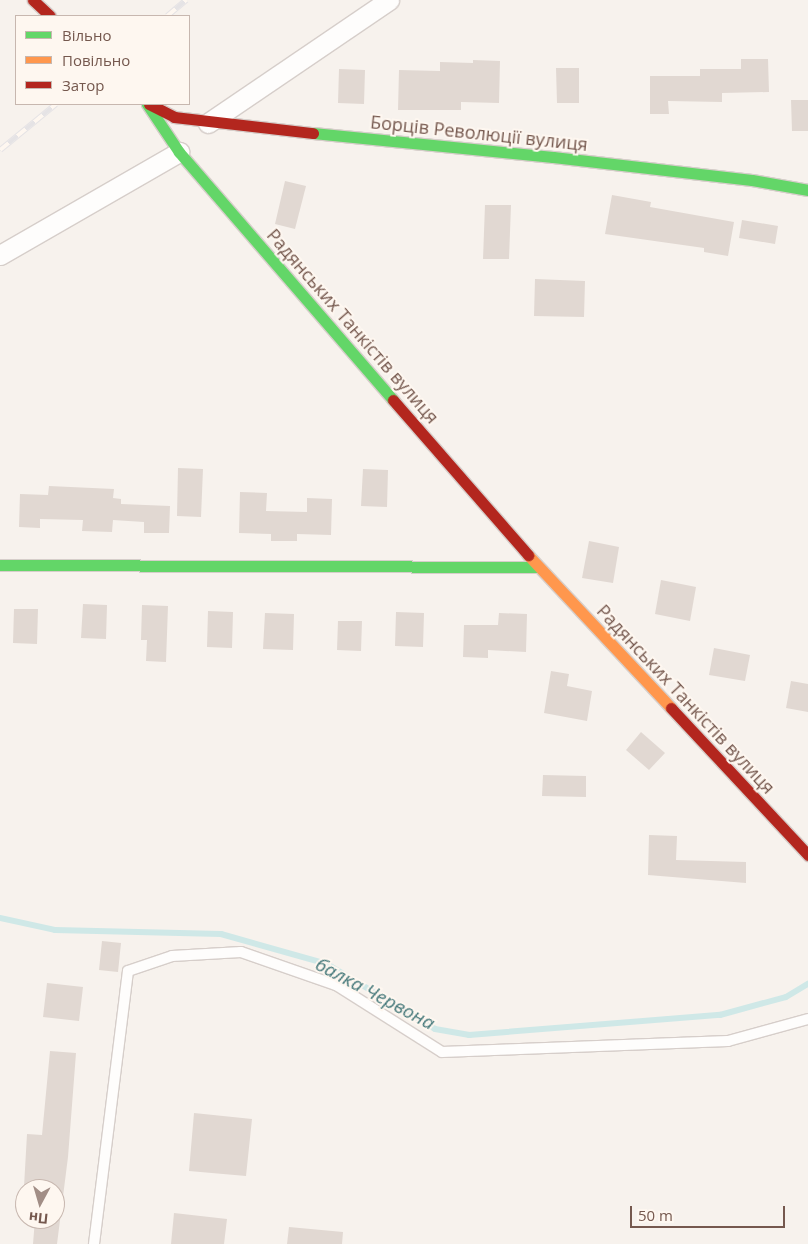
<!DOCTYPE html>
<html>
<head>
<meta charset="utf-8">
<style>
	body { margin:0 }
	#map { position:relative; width:808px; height:1244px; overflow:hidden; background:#f7f2ed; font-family:"Open Sans",sans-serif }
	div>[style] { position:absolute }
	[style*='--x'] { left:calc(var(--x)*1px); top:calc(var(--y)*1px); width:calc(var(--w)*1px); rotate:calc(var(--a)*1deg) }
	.stream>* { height:6px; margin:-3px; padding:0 3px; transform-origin:3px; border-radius:3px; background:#cfe8e7 }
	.building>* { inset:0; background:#e1d8d2 }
	.roads { filter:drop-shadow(1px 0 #d6ceca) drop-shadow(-1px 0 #d6ceca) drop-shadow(0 1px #d6ceca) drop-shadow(0 -1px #d6ceca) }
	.lane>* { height:10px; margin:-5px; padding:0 5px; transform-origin:5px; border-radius:5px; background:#fefdfc }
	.street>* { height:19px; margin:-9.5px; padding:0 9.5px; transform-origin:9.5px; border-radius:9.5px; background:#fefdfc }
	.fast>* { height:11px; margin:-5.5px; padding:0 5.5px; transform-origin:5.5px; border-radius:5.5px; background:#63d668 }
	.slow>* { height:11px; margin:-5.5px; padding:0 5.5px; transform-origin:5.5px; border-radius:5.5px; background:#ff974d }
	.jam>* { height:11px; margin:-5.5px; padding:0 5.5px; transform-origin:5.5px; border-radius:5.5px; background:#b3261e }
	.rail>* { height:5.5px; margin-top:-2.75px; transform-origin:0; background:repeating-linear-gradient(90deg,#fef7f0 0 11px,#e5e3e5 0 22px); box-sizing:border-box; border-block:1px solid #e5e3e5 }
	span { translate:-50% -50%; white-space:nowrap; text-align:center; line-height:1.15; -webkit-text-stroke:4px #fef7f0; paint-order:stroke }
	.street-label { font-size:18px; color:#75584e }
	.water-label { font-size:19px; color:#427678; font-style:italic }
	.legend { position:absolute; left:15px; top:15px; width:175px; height:90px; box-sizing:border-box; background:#fef7f0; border:1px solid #c7b7af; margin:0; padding:6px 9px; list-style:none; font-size:15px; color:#75584e }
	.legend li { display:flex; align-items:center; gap:10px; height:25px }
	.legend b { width:25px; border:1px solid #c7b7af }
	.north { position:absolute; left:15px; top:1179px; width:50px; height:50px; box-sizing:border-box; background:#fef7f0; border:1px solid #c7b7af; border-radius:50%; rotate:186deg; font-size:14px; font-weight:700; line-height:20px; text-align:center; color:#75584e }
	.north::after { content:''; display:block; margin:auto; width:18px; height:22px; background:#a28e86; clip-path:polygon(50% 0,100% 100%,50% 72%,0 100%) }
	.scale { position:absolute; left:630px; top:1206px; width:155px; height:22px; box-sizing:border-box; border:2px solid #75584e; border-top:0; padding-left:6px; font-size:15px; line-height:18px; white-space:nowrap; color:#75584e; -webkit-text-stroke:4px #fef7f0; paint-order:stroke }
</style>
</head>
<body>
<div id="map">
	<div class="stream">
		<div style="--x:0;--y:918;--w:56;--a:12.3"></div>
		<div style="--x:55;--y:930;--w:166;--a:1.4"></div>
		<div style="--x:221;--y:934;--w:110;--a:15.8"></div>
		<div style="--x:327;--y:964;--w:126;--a:31"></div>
		<div style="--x:435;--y:1029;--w:35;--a:10"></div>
		<div style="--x:469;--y:1035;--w:252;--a:-4.6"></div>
		<div style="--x:720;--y:1015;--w:68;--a:-15.3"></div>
		<div style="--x:786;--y:997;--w:26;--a:-31"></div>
	</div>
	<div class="building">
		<div style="clip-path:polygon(741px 59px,768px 59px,769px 92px,722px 93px,722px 102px,668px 101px,669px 114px,650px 114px,650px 76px,700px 76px,700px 69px,741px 69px)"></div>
		<div style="clip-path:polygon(473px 60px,500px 61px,499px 103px,461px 102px,461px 110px,398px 110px,399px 70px,440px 71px,440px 62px,473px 63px)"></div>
		<div style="clip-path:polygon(556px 68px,579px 68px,579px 103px,557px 103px)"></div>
		<div style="clip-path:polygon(339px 69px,365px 70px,364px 104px,338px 103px)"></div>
		<div style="clip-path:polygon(791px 100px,808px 100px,808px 131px,792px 131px)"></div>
		<div style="clip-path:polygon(285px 181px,306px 186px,295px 229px,275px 224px)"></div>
		<div style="clip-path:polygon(612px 195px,651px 202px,650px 207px,734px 222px,728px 256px,704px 252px,704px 248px,605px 234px)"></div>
		<div style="clip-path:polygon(485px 205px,511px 205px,509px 259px,483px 259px)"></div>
		<div style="clip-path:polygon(742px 220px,778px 226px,775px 244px,739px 238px)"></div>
		<div style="clip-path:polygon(535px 279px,585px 281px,584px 317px,534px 316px)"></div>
		<div style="clip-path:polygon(178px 468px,203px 469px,201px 517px,177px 516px)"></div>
		<div style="clip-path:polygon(363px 469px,388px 470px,387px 507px,361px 506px)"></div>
		<div style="clip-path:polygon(49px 486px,114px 489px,113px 498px,121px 499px,121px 504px,170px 506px,169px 533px,144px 533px,144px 522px,113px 520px,112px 532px,82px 531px,83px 520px,40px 519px,40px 528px,19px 527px,20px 494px,48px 495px)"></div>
		<div style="clip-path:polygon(240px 492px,267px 493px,266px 511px,307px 512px,307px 498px,332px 499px,331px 535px,297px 534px,297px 541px,271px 541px,271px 534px,239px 533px)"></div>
		<div style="clip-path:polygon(589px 541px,619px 547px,613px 583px,582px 578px)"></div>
		<div style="clip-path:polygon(661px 580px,696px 587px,690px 621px,655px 614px)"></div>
		<div style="clip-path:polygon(83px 604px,107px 605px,106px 639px,81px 638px)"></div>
		<div style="clip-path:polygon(142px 605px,168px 606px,166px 662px,146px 661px,147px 640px,141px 640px)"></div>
		<div style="clip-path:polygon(14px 609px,38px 609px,37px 644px,13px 643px)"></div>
		<div style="clip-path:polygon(208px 611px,233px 612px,232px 648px,207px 647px)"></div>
		<div style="clip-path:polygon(396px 612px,424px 613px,423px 647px,395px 646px)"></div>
		<div style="clip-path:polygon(265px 613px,294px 614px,293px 650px,263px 649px)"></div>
		<div style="clip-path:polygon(499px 613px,527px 614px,526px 652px,488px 650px,488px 658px,463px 657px,464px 625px,498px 625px)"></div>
		<div style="clip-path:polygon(338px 621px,362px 621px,361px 651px,337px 650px)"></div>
		<div style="clip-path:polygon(714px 648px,750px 655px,745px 681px,709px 675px)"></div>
		<div style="clip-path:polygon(551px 671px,569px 674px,567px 686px,592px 691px,587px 721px,544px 713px)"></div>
		<div style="clip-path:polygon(791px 681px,808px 684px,808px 712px,786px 708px)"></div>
		<div style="clip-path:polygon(641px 732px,665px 753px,649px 770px,626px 750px)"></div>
		<div style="clip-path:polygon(543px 775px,586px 776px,586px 797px,542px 796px)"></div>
		<div style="clip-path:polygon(649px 835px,677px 836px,676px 860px,746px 862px,746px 883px,648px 875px)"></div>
		<div style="clip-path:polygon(102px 941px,121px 943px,118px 972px,99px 970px)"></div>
		<div style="clip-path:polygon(47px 983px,83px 987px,79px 1021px,43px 1017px)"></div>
		<div style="clip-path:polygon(50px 1051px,76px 1053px,68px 1157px,57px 1244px,33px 1244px,35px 1219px,55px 1219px,55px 1189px,25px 1189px,23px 1204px,27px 1134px,42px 1135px)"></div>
		<div style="clip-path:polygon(194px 1113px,252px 1119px,246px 1176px,189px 1171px)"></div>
		<div style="clip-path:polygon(174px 1213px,227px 1219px,224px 1244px,171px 1244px)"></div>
		<div style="clip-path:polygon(289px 1227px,343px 1232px,342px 1244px,287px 1244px)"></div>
	</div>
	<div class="roads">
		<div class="lane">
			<div style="--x:94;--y:1244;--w:275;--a:-82.9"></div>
			<div style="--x:128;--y:971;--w:46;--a:-18.8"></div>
			<div style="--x:172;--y:956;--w:69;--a:-3.3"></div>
			<div style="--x:241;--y:952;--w:101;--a:19.2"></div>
			<div style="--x:336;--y:985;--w:125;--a:32.3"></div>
			<div style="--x:442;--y:1052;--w:286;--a:-2.2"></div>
			<div style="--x:728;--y:1041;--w:83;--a:-15.4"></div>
		</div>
		<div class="street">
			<div style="--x:208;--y:123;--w:219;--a:-34.2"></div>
			<div style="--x:0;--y:255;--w:207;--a:-29.9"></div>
		</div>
		<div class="fast">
			<div style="--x:147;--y:104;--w:58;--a:56.3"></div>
			<div style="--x:179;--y:152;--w:328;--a:49.2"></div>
			<div style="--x:313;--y:133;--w:241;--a:5.7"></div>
			<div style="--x:553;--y:157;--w:200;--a:6.6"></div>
			<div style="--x:752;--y:180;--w:57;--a:10.1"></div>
			<div style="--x:0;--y:565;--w:538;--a:0.21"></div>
		</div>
		<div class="slow">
			<div style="--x:528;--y:555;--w:209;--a:46.9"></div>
		</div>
		<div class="jam">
			<div style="--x:33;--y:0;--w:23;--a:43"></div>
			<div style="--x:149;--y:104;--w:28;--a:27"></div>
			<div style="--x:174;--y:117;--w:140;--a:6.6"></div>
			<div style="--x:393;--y:400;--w:206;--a:48.9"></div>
			<div style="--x:671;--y:708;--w:201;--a:47"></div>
		</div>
	</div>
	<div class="rail">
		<div style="--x:167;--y:16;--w:25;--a:-40"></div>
		<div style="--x:0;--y:150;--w:72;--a:-39.4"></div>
	</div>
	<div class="street-label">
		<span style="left:479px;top:133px;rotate:6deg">Борців Революції вулиця</span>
		<span style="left:353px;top:326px;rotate:49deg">Радянських Танкістів вулиця</span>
		<span style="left:686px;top:699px;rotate:47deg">Радянських Танкістів вулиця</span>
	</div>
	<div class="water-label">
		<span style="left:375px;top:994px;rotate:28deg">балка Червона</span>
	</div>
	<ul class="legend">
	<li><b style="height:6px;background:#63d668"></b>Вільно</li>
	<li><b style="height:6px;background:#ff974d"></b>Повільно</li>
	<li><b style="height:6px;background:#b3261e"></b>Затор</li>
	</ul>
	<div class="north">Пн</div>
	<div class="scale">50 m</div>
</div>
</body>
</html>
